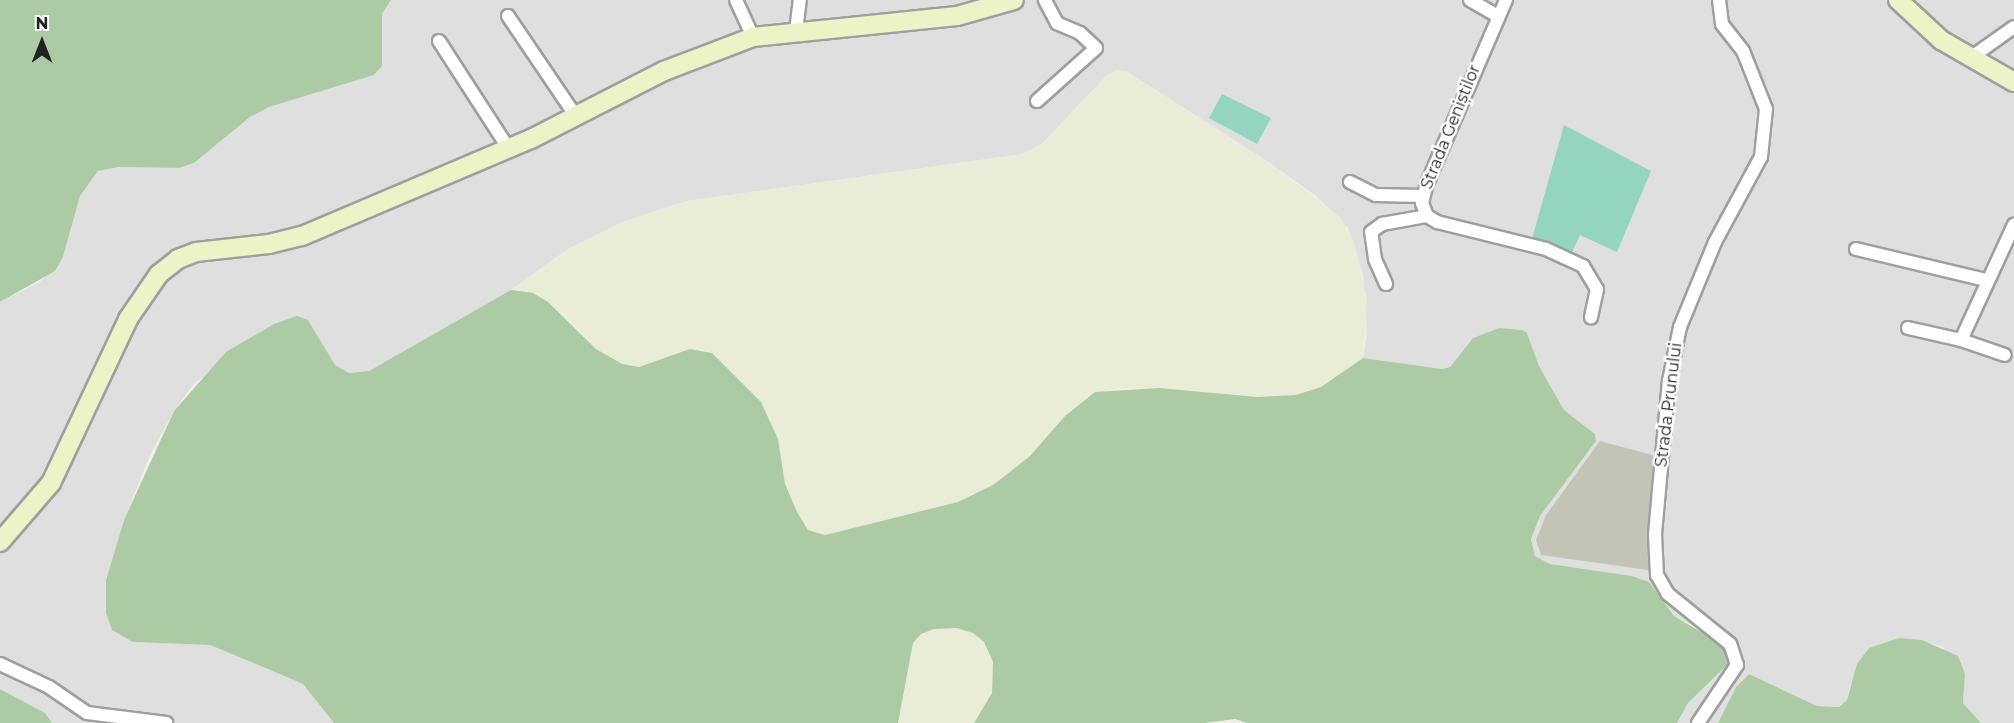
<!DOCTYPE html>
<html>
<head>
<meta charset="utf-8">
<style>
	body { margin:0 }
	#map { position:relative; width:2014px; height:723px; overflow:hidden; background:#f1efea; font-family:Montserrat,sans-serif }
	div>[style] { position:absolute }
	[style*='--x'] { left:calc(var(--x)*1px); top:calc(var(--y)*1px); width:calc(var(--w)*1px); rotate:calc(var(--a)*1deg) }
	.residential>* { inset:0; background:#e0dfdf }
	.construction>* { inset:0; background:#c3c4b6 }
	.farmland>* { inset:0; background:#e9edd8 }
	.forest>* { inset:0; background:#accba4 }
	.pitch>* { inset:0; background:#93d5c1 }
	.roads { filter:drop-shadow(2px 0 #9f9f9f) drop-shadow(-2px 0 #9f9f9f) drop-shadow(0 2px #9f9f9f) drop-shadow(0 -2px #9f9f9f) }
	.street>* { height:12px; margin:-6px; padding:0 6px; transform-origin:6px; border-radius:6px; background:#fff }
	.secondary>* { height:18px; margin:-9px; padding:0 9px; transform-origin:9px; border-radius:9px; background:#edf3c6 }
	span { translate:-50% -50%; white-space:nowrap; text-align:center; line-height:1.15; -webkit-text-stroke:5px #fff; paint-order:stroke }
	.street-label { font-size:16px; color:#222 }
	.north { position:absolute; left:12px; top:12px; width:60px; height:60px; -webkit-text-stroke:4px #fff; paint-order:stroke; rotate:0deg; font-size:16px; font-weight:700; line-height:24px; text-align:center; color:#222 }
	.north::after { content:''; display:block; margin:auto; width:21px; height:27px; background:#222; clip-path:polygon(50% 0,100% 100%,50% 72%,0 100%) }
</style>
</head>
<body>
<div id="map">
	<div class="residential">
		<div style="clip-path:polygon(391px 0,2014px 0,2014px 723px,1981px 723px,1963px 703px,1965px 674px,1942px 646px,1899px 638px,1850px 685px,1847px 700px,1839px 707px,1817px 706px,1749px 674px,1736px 687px,1718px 723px,1677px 723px,1688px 703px,1728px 664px,1728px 654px,1712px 635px,1674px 616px,1649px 582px,1632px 576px,1549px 564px,1535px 556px,1531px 539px,1540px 516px,1596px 441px,1595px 434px,1564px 410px,1539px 366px,1527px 333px,1499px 328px,1473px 338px,1450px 367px,1442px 369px,1363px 358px,1367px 334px,1363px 275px,1348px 228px,1316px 196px,1270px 163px,1126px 71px,1107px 75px,1043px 143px,1023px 154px,687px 201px,625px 221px,568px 249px,511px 290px,369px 371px,349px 373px,334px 365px,308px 320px,195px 382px,174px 411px,150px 455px,124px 520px,106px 580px,133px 642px,210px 645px,256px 664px,303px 684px,334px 723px,52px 723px,45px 713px,0 689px,0 302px,40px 282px,63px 257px,80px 196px,98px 171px,119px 167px,179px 168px,194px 163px,250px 117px,269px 107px,374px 75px,382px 66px,382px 14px)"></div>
	</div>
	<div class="construction">
		<div style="clip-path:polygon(1600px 441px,1656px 456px,1648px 570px,1541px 555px,1536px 540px,1546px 515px)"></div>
	</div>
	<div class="farmland">
		<div style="clip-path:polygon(1116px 70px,1126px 71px,1270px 163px,1341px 218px,1355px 245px,1367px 300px,1363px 358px,1321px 387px,1296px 395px,1257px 397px,1118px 388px,1065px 416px,1030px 456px,993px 485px,958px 502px,825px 535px,808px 530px,797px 512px,785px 484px,770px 419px,712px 353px,702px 349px,638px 367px,622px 364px,596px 349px,564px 314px,511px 290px,568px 249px,625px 221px,687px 201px,1023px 154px,1043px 143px,1107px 75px)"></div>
		<div style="clip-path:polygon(957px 628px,973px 633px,984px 642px,993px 662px,992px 693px,986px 706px,974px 723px,898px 723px,913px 643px,921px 634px,933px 629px)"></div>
	</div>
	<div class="forest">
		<div style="clip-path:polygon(0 0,391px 0,382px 14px,382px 66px,374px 75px,269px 107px,250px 117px,194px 163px,179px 168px,119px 167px,98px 171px,80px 196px,63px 257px,55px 271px,0 302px)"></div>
		<div style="clip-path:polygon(511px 290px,533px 293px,548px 302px,596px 349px,622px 364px,639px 367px,690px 349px,712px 353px,761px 402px,778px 439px,785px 484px,797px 512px,808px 530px,825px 535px,958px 502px,993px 485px,1030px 456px,1065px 416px,1095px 392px,1159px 388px,1257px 397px,1296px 395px,1321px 387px,1363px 358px,1442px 369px,1450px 367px,1473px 338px,1499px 328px,1522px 330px,1527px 333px,1539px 366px,1564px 410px,1595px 434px,1596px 441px,1540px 516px,1531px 539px,1535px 556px,1550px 564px,1632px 576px,1649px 582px,1674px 616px,1723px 645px,1728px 664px,1688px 703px,1677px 723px,1247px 723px,1235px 719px,1205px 723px,974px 723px,992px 693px,993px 662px,984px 642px,973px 633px,957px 628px,934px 629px,921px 634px,913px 643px,898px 723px,334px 723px,303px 684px,256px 664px,210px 645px,133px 642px,112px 630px,106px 613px,106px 580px,124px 520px,174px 411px,226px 352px,274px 324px,297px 316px,308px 320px,335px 365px,349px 373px,369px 371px)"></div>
		<div style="clip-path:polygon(1899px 638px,1922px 640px,1958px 656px,1965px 674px,1963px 703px,1981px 723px,1718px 723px,1736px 687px,1749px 674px,1817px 706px,1839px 707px,1847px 700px,1857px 664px,1869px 648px)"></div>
		<div style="clip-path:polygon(0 689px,45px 713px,52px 723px,0 723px)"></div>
	</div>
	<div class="pitch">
		<div style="clip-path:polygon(1222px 94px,1271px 118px,1257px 144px,1209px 118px)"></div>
		<div style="clip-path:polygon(1564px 125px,1651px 171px,1617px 252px,1580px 235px,1572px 252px,1532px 239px)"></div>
	</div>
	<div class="roads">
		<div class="street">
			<div style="--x:736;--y:0;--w:41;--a:65.3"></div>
			<div style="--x:1470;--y:0;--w:32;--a:30"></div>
			<div style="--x:1506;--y:0;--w:199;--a:113.3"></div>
			<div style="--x:1427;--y:183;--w:21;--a:104"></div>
			<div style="--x:1422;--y:203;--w:14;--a:69"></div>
			<div style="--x:1427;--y:216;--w:12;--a:31"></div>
			<div style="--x:1437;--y:222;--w:112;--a:13.9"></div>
			<div style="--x:1546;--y:249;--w:41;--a:24.7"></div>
			<div style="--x:1583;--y:266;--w:27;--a:59"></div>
			<div style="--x:1597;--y:289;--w:29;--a:102"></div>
			<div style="--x:508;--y:16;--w:120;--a:55.9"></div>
			<div style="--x:796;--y:31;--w:31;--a:-83"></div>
			<div style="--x:439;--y:41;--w:129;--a:57.1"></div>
			<div style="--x:1969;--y:59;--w:55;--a:-35.4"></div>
			<div style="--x:1037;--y:101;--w:79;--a:-41.9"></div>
			<div style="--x:1096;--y:48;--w:22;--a:-137"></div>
			<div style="--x:1080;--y:33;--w:25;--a:-157"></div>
			<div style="--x:1057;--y:23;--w:26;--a:-118"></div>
			<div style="--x:1350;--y:182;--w:29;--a:27"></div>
			<div style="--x:1376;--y:195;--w:47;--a:1.2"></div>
			<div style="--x:1856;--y:249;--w:134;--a:13.4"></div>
			<div style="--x:1386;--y:284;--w:27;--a:-114"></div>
			<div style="--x:1375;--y:259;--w:27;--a:-98"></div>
			<div style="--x:1371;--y:232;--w:14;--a:-36"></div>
			<div style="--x:1382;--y:224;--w:46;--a:-10.1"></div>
			<div style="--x:1908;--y:328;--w:54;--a:12.8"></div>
			<div style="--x:1961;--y:340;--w:127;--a:-65.3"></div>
			<div style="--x:1961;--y:340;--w:46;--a:18.8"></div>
			<div style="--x:0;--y:664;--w:54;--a:25.1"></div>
			<div style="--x:49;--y:687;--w:46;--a:34.4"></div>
			<div style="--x:87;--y:713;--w:80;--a:7.2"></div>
			<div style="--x:1698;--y:723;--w:70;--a:-56.1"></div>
			<div style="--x:1737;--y:665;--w:22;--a:-108"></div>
			<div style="--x:1730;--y:644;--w:80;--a:-141.1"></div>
			<div style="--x:1668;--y:594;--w:22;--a:-120"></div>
			<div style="--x:1657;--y:575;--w:41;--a:-92.8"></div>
			<div style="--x:1655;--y:534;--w:154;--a:-84.8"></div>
			<div style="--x:1669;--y:381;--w:55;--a:-78.5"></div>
			<div style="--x:1680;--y:327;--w:92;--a:-67.6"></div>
			<div style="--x:1715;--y:242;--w:97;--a:-61.6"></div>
			<div style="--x:1761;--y:157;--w:48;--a:-84.1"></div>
			<div style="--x:1766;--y:109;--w:62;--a:-111.6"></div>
			<div style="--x:1743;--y:51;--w:34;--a:-128"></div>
			<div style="--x:1722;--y:24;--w:24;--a:-97"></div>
		</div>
		<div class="secondary">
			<div style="--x:1898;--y:0;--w:59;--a:42.9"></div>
			<div style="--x:1941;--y:40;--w:84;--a:29.9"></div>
			<div style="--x:0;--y:542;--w:78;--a:-49.2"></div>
			<div style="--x:51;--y:483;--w:181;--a:-64.8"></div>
			<div style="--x:128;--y:319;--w:55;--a:-55.4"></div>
			<div style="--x:159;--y:274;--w:24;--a:-38"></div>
			<div style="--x:178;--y:259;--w:19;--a:-21"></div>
			<div style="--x:196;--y:252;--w:73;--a:-6.3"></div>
			<div style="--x:269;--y:244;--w:34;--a:-14"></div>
			<div style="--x:302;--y:236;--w:249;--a:-23"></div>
			<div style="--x:531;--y:139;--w:149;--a:-27.1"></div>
			<div style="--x:664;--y:71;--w:95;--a:-20.9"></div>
			<div style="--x:753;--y:37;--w:205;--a:-5.9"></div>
			<div style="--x:957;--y:16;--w:59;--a:-15.7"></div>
		</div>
	</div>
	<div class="street-label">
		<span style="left:1451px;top:127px;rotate:-68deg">Strada Geniștilor</span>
		<span style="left:1669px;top:405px;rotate:-83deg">Strada Prunului</span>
	</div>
	<div class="north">N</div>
</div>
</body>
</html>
